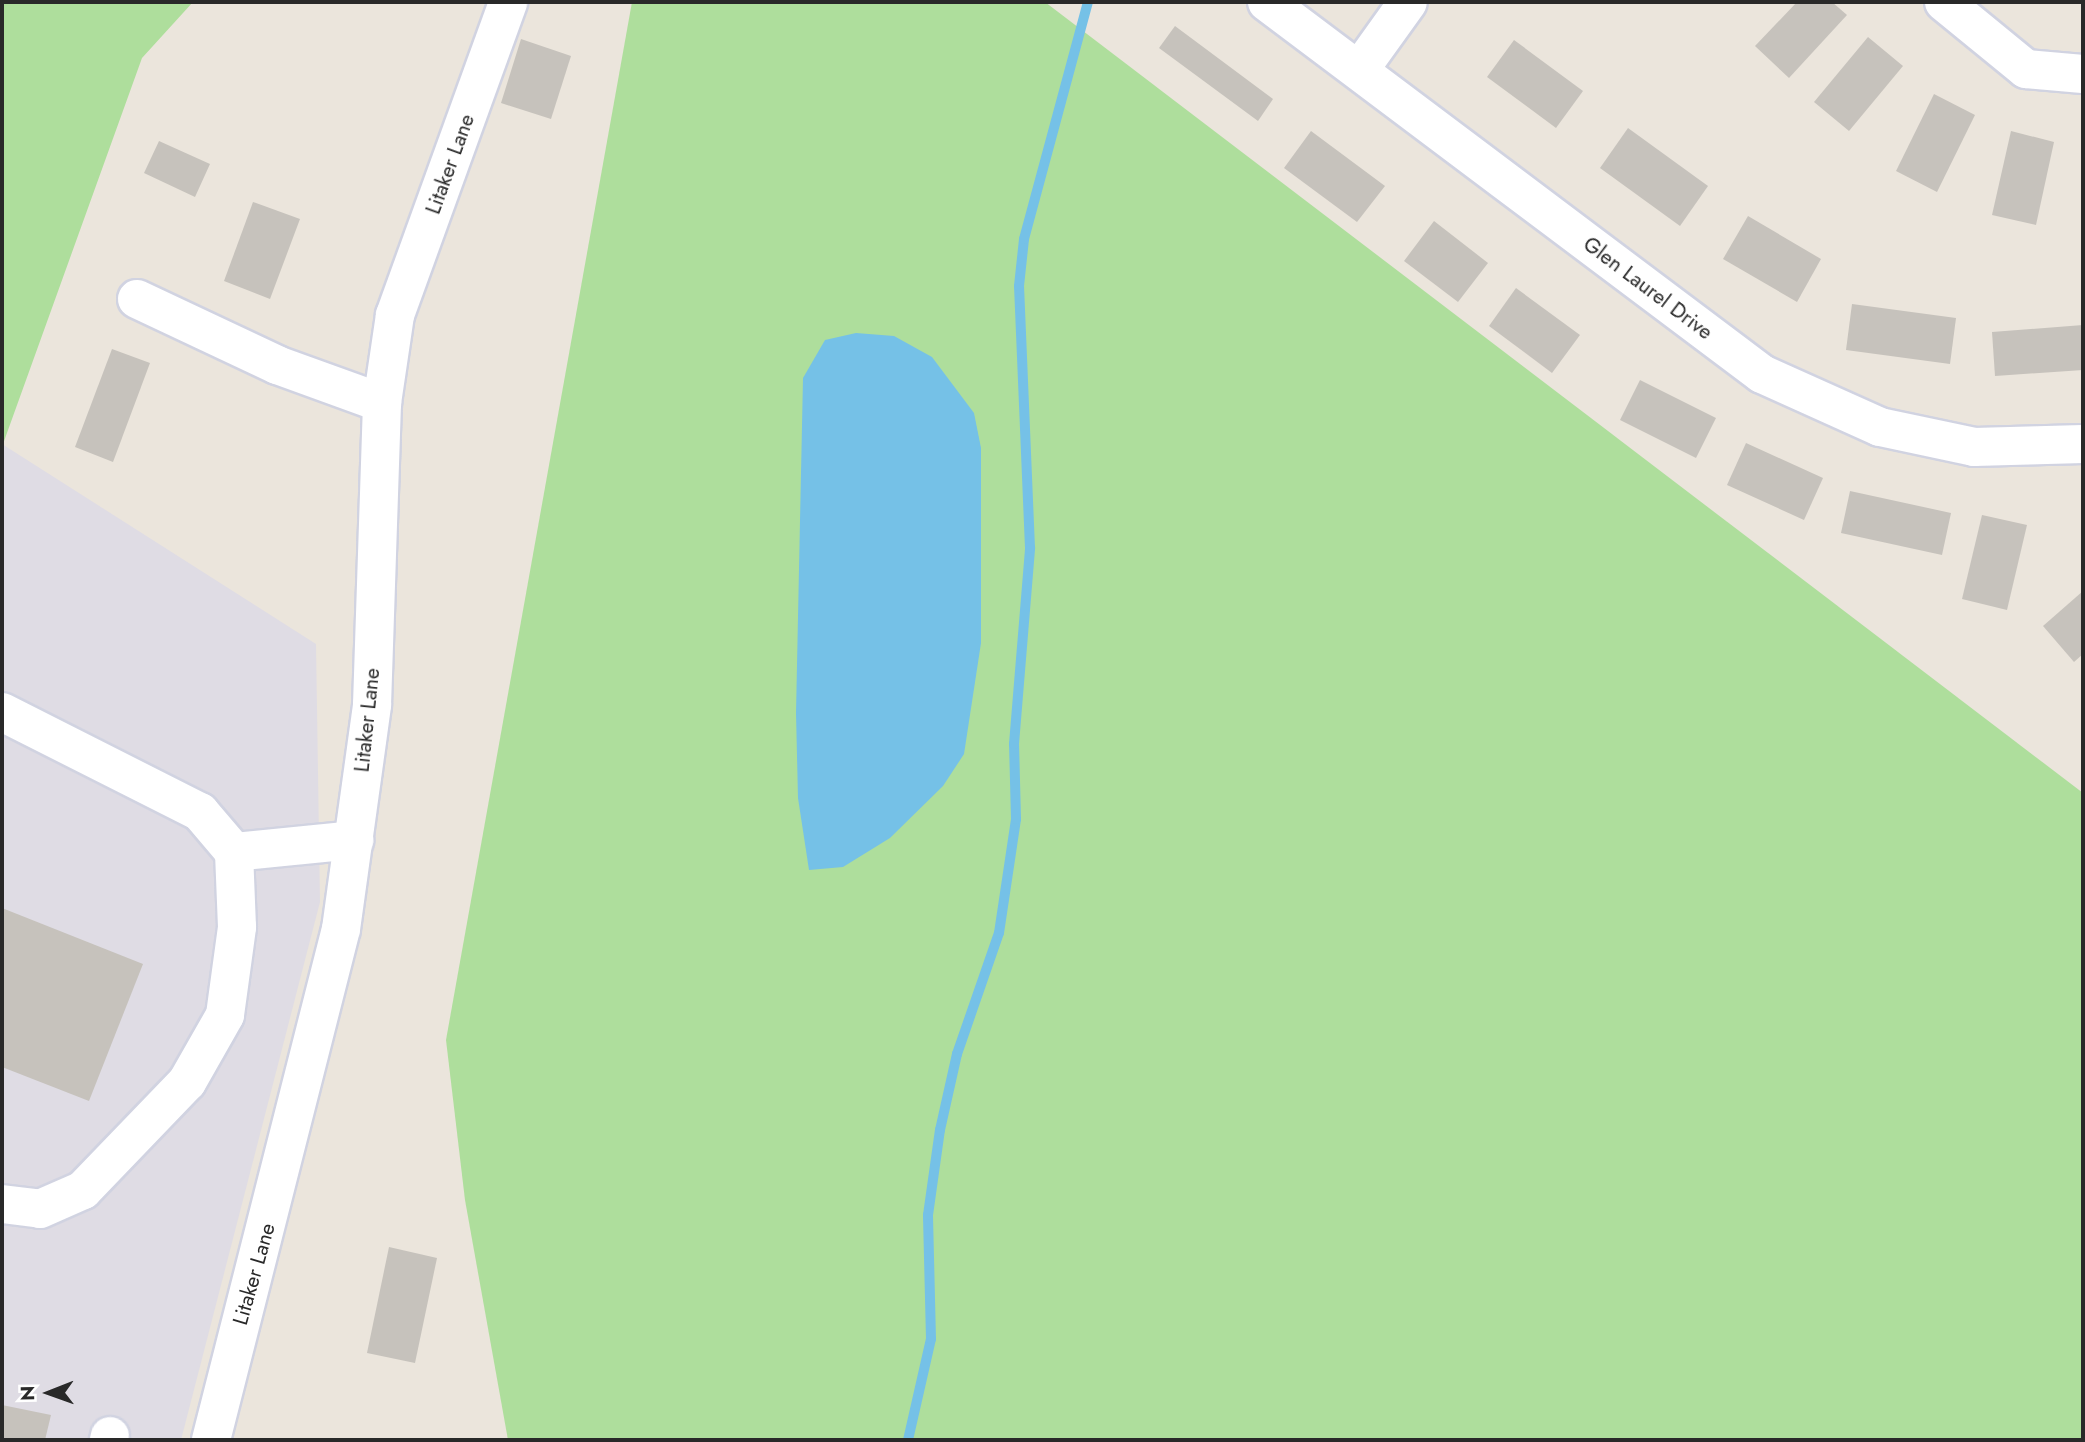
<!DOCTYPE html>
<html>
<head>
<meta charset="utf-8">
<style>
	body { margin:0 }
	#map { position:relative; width:2085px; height:1442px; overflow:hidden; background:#ebe5dc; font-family:Jost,sans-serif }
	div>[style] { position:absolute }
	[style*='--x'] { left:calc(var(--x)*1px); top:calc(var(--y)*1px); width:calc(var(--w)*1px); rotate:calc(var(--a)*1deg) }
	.industrial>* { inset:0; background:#dfdce4 }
	.green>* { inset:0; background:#aede9c }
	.water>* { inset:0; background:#75c1e7 }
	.stream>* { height:10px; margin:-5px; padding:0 5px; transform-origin:5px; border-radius:5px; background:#75c1e7 }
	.building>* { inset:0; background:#c6c2bc }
	.roads { filter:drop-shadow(2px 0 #d1d3e1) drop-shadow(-2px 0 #d1d3e1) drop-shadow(0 2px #d1d3e1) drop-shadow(0 -2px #d1d3e1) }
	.minor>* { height:38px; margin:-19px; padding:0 19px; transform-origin:19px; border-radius:19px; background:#fff }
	span { translate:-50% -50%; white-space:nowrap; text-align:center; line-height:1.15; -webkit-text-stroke:7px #fff; paint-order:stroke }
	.street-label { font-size:21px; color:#292929 }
	.frame { position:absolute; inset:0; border:4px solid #292929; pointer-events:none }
	.north { position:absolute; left:14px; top:1358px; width:70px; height:70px; -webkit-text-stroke:5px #fff; paint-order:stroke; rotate:269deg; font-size:19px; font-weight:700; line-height:28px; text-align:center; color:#292929 }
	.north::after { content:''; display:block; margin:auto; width:24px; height:32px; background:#292929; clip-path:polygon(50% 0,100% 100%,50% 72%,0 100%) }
</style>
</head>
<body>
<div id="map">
	<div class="industrial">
		<div style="clip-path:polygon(2px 444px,316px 644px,320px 902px,181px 1440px,2px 1440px)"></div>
	</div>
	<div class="green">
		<div style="clip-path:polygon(2px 2px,193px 2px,142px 58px,3px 444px)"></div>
		<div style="clip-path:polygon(632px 2px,1045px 2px,2083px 793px,2083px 1440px,508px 1440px,465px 1200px,446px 1040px)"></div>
	</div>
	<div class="water">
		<div style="clip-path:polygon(856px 333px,894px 336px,932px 357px,974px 413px,981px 448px,981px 643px,964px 754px,943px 786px,890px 838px,843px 867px,809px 870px,798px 798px,796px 713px,803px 378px,825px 340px)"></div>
	</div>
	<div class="stream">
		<div style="--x:908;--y:1440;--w:104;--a:-77.2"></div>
		<div style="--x:931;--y:1339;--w:124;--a:-91.4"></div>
		<div style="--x:928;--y:1215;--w:86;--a:-82"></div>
		<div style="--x:940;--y:1130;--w:78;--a:-77.4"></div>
		<div style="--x:957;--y:1054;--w:128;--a:-70.9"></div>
		<div style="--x:999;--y:933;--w:115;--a:-81.5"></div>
		<div style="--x:1016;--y:819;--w:75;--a:-91.5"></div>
		<div style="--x:1014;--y:744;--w:197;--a:-85.3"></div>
		<div style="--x:1030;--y:548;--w:262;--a:-92.4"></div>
		<div style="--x:1019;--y:286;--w:47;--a:-83.9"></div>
		<div style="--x:1024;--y:239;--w:245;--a:-74.9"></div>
	</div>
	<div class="building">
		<div style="clip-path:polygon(1797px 2px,1832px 2px,1847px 15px,1789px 78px,1755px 46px)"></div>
		<div style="clip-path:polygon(1175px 26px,1273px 99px,1258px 121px,1159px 48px)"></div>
		<div style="clip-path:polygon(1868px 37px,1903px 66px,1849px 131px,1814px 102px)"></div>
		<div style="clip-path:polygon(521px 39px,571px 56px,551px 119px,501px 103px)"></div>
		<div style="clip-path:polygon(1514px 40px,1583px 91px,1556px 128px,1487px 77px)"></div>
		<div style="clip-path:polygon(1934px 94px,1975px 115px,1937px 192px,1896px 171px)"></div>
		<div style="clip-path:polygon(1628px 128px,1708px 186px,1680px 226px,1600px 168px)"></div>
		<div style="clip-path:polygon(1311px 131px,1385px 186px,1357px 222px,1284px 168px)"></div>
		<div style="clip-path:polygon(2011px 131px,2054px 142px,2036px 225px,1992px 215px)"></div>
		<div style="clip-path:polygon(159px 141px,210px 164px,195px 197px,144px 173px)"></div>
		<div style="clip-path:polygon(253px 202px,300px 219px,270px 299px,224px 281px)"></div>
		<div style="clip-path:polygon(1748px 216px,1821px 259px,1797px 302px,1723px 259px)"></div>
		<div style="clip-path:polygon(1434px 221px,1488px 263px,1458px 302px,1404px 261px)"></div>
		<div style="clip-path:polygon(1516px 288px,1580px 335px,1552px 373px,1489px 326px)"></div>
		<div style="clip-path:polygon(1852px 304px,1956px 318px,1950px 364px,1846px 350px)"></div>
		<div style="clip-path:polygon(2083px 325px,2083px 370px,1995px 376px,1992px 332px)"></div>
		<div style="clip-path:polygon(112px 349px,150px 363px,113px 462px,75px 447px)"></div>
		<div style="clip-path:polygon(1640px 380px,1716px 418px,1696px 458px,1620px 420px)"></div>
		<div style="clip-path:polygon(1746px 443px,1823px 478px,1804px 520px,1727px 485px)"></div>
		<div style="clip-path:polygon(1850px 491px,1951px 513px,1942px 555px,1841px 533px)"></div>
		<div style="clip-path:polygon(1982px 515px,2027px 525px,2007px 610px,1962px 599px)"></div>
		<div style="clip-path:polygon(2083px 591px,2083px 654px,2074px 662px,2043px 626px)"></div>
		<div style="clip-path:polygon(2px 908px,143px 964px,89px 1101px,2px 1067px)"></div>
		<div style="clip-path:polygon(389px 1247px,437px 1258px,415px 1363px,367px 1353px)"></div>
		<div style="clip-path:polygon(2px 1405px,51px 1415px,45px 1440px,2px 1440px)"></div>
	</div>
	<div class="roads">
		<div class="minor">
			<div style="--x:1267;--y:2;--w:619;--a:36.93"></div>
			<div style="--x:1762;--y:374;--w:129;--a:24.2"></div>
			<div style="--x:1880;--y:427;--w:96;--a:12"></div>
			<div style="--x:1974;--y:447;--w:109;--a:-1.6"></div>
			<div style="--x:1944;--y:2;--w:106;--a:39.3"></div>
			<div style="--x:2026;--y:69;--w:57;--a:5"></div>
			<div style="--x:1360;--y:69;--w:82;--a:-54.4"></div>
			<div style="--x:137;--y:299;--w:155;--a:25.2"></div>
			<div style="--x:277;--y:365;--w:112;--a:19.9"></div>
			<div style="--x:2;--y:712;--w:222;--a:26.8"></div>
			<div style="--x:200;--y:812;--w:52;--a:49.6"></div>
			<div style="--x:2;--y:1204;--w:38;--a:7"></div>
			<div style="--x:40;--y:1209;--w:47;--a:-23.8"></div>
			<div style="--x:83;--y:1190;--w:150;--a:-46.1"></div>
			<div style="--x:187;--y:1082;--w:77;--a:-60.4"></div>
			<div style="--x:225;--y:1015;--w:89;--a:-82.2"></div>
			<div style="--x:237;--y:927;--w:75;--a:-92.3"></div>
			<div style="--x:234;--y:852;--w:121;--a:-5.7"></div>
			<div style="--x:109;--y:1440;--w:4;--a:-76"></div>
			<div style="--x:211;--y:1440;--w:527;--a:-75.73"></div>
			<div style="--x:341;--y:929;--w:226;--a:-82.1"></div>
			<div style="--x:372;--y:705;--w:302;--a:-88.1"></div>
			<div style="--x:382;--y:403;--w:89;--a:-81.6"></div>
			<div style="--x:395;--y:315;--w:333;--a:-70.1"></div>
		</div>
	</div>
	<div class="street-label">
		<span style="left:450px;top:164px;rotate:-70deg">Litaker Lane</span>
		<span style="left:1648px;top:288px;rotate:37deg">Glen Laurel Drive</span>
		<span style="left:367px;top:720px;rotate:-84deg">Litaker Lane</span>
		<span style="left:254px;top:1274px;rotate:-74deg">Litaker Lane</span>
	</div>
	<div class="frame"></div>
	<div class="north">N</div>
</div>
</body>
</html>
